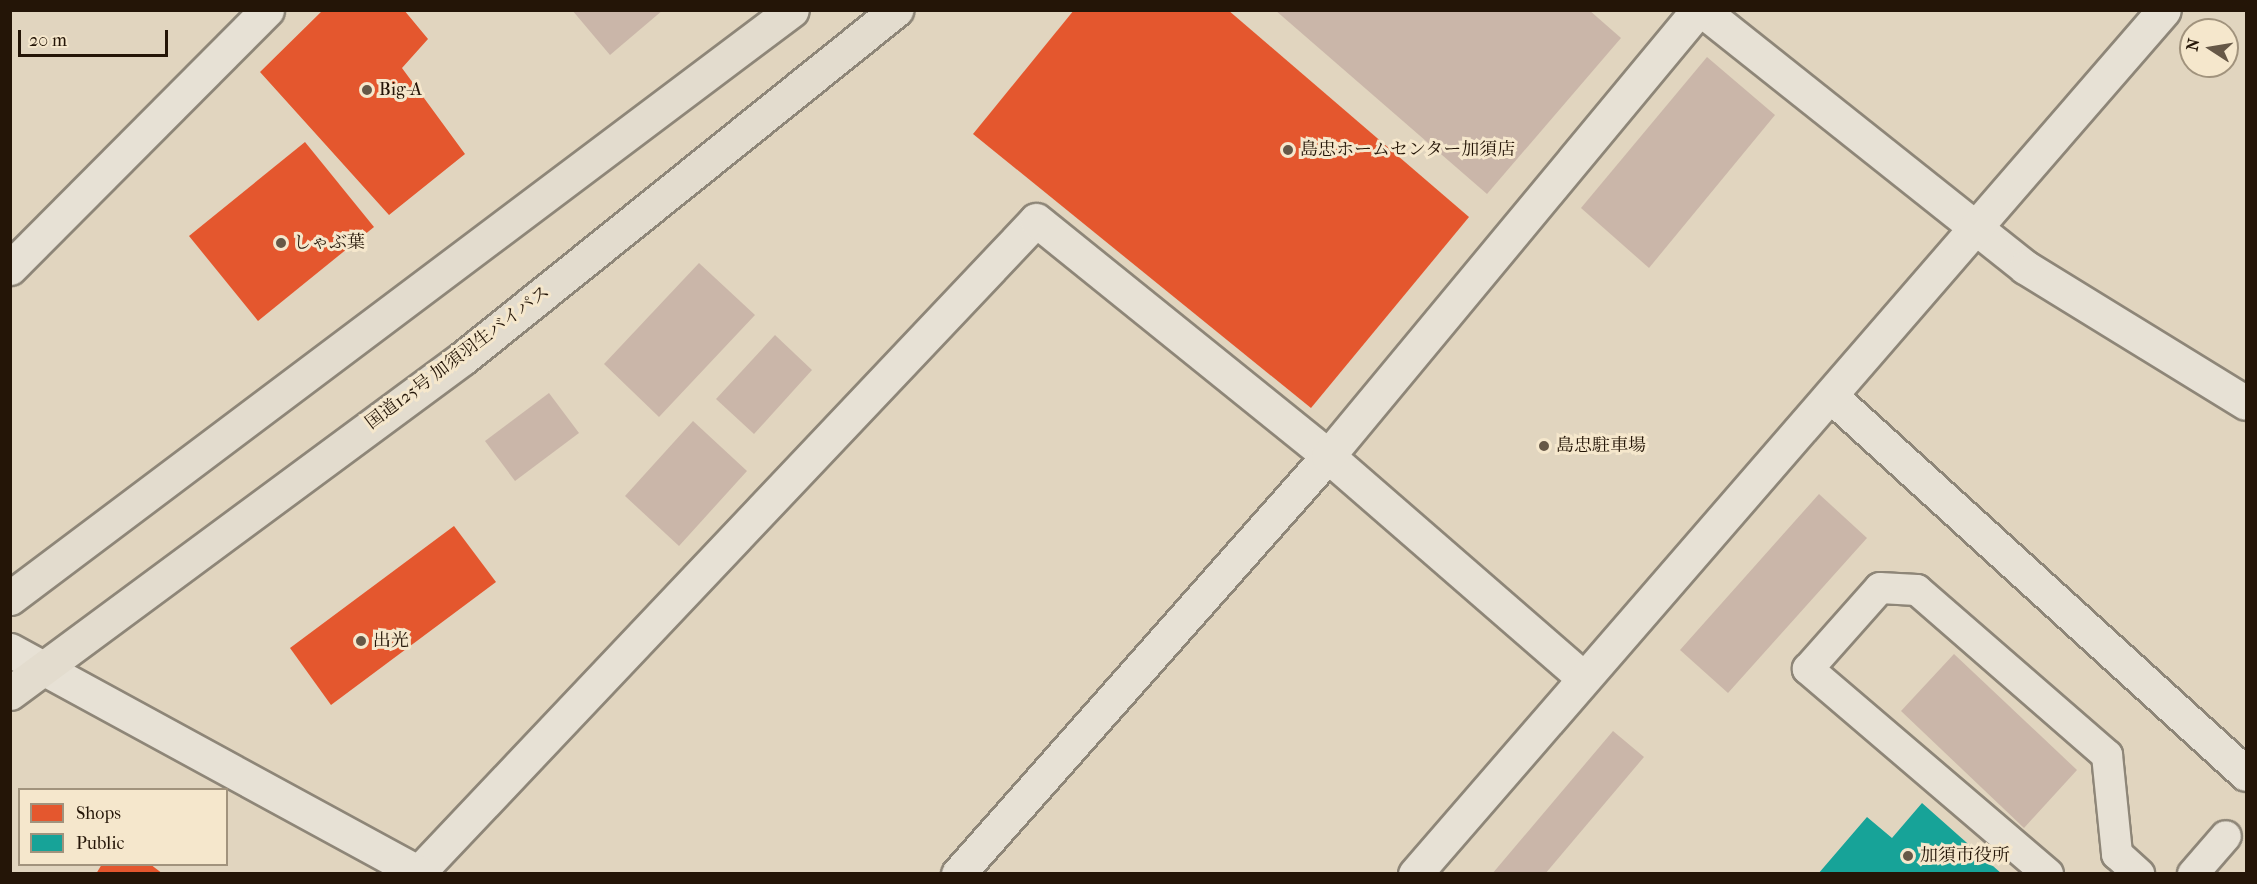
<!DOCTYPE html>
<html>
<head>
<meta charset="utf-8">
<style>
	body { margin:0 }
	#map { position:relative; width:2257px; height:884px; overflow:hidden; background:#e1d5bf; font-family:"IM FELL French Canon","Noto Serif JP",serif }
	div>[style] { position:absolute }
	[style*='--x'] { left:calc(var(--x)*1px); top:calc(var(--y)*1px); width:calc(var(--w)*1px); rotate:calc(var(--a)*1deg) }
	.shops>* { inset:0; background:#e4572e }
	.public>* { inset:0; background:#17a398 }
	.building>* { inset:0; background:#cab6a9 }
	.roads { filter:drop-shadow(2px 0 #8e8678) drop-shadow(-2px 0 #8e8678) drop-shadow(0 2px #8e8678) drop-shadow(0 -2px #8e8678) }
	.lane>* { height:30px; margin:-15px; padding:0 15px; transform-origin:15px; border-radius:15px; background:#e7e1d5 }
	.street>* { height:33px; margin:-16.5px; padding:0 16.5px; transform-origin:16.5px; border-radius:16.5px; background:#e7e1d5 }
	.secondary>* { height:33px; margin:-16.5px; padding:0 16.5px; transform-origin:16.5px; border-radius:16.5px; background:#e7e1d5 }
	.highway>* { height:33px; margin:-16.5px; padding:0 16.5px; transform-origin:16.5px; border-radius:16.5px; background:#e3dcce }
	.dots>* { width:16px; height:16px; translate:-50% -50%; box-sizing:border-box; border:3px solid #f5e7cc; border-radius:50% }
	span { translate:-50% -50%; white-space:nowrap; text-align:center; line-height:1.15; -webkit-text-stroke:6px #f5e7cc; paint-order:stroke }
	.poi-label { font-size:18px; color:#241507 }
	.left { translate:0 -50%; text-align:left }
	.street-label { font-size:18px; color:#241507 }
	.frame { position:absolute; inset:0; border:12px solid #241507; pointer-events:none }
	.legend { position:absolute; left:18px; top:788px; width:210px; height:78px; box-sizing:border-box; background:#f5e7cc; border:2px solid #a1937d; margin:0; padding:8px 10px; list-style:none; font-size:18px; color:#241507 }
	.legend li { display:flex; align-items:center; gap:12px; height:30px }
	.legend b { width:30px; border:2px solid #a1937d }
	.north { position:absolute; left:2179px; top:18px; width:60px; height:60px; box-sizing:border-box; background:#f5e7cc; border:2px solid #a1937d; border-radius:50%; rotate:282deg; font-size:16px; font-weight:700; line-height:24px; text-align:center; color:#241507 }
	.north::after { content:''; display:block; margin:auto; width:21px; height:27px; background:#665847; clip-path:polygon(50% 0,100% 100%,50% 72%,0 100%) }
	.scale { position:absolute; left:18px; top:30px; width:150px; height:27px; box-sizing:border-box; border:3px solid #241507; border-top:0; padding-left:8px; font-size:18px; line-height:21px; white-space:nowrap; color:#241507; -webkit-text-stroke:4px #f5e7cc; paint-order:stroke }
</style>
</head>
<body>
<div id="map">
	<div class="shops">
		<div style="clip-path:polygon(323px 10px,404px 10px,428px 39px,402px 68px,465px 154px,389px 215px,260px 72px)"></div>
		<div style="clip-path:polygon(1074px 10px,1228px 10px,1469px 217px,1311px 408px,973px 134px)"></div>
		<div style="clip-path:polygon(305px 142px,374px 227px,258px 321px,189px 236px)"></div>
		<div style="clip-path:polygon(454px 526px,496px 582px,331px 705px,290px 648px)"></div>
		<div style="clip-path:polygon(102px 864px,150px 864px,163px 874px,96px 874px)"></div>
	</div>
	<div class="public">
		<div style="clip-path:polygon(1922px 803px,2002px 874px,1818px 874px,1867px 817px,1892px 838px)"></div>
	</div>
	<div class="building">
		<div style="clip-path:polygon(572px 10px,663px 10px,610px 55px)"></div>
		<div style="clip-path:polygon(1275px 10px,1589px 10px,1621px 38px,1487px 194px)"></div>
		<div style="clip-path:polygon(1707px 57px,1775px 115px,1649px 268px,1581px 208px)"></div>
		<div style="clip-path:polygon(699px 263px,755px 315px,659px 417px,604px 364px)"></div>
		<div style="clip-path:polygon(775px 335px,812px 370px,754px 434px,716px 399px)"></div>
		<div style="clip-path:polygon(549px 393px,579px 433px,515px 481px,485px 441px)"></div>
		<div style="clip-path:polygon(693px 421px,747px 471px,679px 546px,625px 496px)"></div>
		<div style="clip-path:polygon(1819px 494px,1867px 538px,1728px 693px,1680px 650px)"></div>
		<div style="clip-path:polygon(1954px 654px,2077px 770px,2024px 828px,1901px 711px)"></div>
		<div style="clip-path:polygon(1613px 731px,1644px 757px,1545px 874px,1492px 874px)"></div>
	</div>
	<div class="roads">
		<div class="lane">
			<div style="--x:2048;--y:874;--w:316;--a:-139.5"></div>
			<div style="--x:1808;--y:669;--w:108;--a:-48.4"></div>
			<div style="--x:1880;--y:588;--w:37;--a:3"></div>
			<div style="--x:1917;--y:590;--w:252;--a:41"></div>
			<div style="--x:2107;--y:755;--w:100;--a:84.2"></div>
			<div style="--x:2117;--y:854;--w:30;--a:42"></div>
			<div style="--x:2193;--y:874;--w:50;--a:-49"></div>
		</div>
		<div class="street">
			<div style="--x:1702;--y:10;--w:413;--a:38.5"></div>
			<div style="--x:2025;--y:267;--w:259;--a:31.6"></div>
			<div style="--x:10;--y:268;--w:364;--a:-45.1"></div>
			<div style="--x:1831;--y:396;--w:561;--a:42.33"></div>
			<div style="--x:417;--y:874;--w:900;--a:-46.57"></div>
			<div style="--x:1036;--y:220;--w:375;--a:38.9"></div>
			<div style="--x:1328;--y:456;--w:337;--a:41"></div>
			<div style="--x:958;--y:874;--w:558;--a:-48.49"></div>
			<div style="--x:1328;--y:456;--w:579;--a:-50.32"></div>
		</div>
		<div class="secondary">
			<div style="--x:10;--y:650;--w:467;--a:28.6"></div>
			<div style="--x:1415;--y:874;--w:1143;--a:-49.08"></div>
		</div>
		<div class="highway">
			<div style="--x:10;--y:598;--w:978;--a:-36.94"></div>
			<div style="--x:10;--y:693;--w:563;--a:-36.48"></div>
			<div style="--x:463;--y:358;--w:556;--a:-38.79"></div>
		</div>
	</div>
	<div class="dots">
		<div style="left:367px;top:90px;background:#665847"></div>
		<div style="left:1288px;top:150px;background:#665847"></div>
		<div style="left:281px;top:243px;background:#665847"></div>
		<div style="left:1544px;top:446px;background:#665847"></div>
		<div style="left:361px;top:641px;background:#665847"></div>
		<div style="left:1908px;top:856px;background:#665847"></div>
	</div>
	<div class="poi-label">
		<span class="left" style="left:379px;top:90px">Big-A</span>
		<span class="left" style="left:1300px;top:150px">島忠ホームセンター加須店</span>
		<span class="left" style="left:293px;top:243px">しゃぶ葉</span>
		<span class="left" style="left:1556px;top:446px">島忠駐車場</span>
		<span class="left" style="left:373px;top:641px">出光</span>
		<span class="left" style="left:1920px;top:856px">加須市役所</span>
	</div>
	<div class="street-label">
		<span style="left:458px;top:358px;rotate:-37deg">国道125号 加須羽生バイパス</span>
	</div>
	<div class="frame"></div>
	<ul class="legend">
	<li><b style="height:16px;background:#e4572e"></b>Shops</li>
	<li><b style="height:16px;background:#17a398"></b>Public</li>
	</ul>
	<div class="north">N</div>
	<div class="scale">20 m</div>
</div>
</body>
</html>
